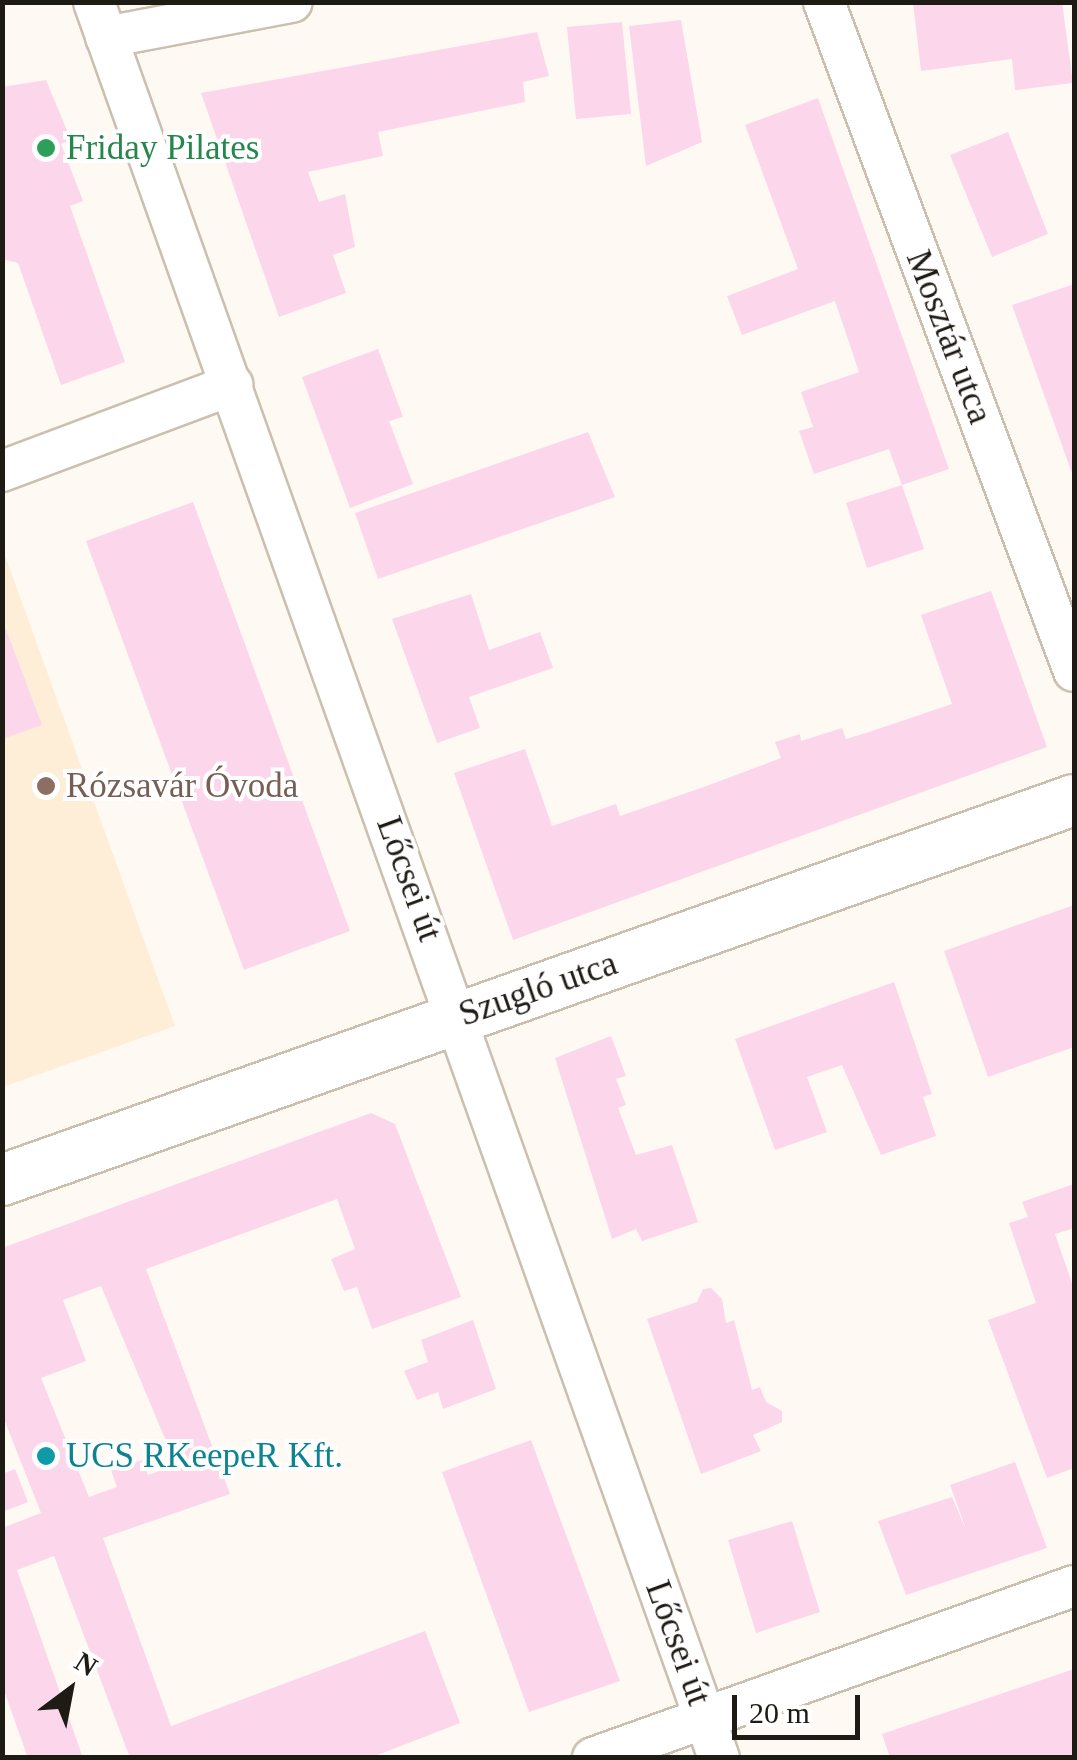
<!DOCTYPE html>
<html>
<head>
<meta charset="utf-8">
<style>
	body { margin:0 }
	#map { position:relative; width:1077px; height:1760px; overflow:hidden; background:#fefaf3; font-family:Georgia,serif }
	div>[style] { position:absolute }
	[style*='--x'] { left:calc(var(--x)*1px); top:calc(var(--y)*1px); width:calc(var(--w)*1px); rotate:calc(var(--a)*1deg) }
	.built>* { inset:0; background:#feeed7 }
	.building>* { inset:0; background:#fcd6eb }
	.roads { filter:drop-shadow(2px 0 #cbc0b0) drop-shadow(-2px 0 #cbc0b0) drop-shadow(0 2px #cbc0b0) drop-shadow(0 -2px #cbc0b0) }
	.minor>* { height:40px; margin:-20px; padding:0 20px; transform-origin:20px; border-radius:20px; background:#fff }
	.tertiary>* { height:50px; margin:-25px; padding:0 25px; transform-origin:25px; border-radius:25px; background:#fff }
	.dots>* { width:28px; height:28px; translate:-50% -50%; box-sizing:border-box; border:5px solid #fff; border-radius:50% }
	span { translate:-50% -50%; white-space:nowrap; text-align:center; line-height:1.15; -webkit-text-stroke:8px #fff; paint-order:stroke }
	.leisure-label { font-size:35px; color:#27864d }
	.left { translate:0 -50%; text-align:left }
	.street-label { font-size:35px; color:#1e1a14 }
	.education-label { font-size:35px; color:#785e54 }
	.culture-label { font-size:35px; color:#0d838f }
	.frame { position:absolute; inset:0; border:5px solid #1e1a14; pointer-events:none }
	.north { position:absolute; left:20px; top:1640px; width:100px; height:100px; -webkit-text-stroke:8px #fff; paint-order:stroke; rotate:32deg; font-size:28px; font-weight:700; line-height:40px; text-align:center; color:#1e1a14 }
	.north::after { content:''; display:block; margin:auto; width:35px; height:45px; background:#1e1a14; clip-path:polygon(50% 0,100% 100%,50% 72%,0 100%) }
	.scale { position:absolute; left:732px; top:1695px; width:128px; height:45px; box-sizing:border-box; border:5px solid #1e1a14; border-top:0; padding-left:12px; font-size:30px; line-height:35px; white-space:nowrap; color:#1e1a14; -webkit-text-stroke:8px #fff; paint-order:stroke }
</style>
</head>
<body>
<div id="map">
	<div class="built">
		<div style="clip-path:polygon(2px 547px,175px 1026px,3px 1087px,2px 1087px)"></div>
	</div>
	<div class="building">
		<div style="clip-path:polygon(913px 2px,1062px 2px,1073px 83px,1015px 90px,1012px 59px,921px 71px)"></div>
		<div style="clip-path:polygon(681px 20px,702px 142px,646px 166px,629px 26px)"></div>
		<div style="clip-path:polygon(622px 22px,631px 114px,576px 119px,567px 27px)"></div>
		<div style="clip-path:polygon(537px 32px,549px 76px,523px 82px,525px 102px,378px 132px,383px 156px,308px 172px,319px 202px,345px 194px,355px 247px,333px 255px,346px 293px,279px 317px,201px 93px)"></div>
		<div style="clip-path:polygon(46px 80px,71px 140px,61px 144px,83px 201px,70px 206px,125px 362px,61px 385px,18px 263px,2px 259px,2px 87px)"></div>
		<div style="clip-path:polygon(818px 98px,949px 469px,902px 485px,889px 449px,814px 474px,799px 431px,813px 427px,801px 392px,859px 372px,835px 301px,742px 335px,727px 296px,798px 269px,745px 125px)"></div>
		<div style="clip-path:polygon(1008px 132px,1048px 234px,992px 257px,950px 155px)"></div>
		<div style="clip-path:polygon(1074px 284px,1074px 479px,1012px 305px)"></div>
		<div style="clip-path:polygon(378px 349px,403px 417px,389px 421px,413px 484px,350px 508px,302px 377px)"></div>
		<div style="clip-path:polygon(588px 432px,615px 497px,378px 579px,355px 513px)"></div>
		<div style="clip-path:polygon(902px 485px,924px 549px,867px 568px,846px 503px)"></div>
		<div style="clip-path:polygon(193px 502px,350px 931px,244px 970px,86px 541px)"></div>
		<div style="clip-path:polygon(991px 591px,1047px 747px,513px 940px,454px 773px,525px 749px,552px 826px,616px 804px,620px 816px,701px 788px,781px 758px,775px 742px,800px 734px,801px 741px,842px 728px,846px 739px,869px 732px,952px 704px,921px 615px)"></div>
		<div style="clip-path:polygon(471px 594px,489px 650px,540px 632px,553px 668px,469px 697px,480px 728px,437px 743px,392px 619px)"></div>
		<div style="clip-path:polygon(2px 619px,42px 725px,2px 739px)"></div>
		<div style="clip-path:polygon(1074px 905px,1074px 1047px,988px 1077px,944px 951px)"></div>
		<div style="clip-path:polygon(894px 982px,932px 1094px,923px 1097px,936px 1136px,881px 1155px,842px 1065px,807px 1077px,827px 1132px,775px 1150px,735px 1039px)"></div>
		<div style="clip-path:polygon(611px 1036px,626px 1076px,616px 1079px,626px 1105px,618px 1108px,636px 1155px,672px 1145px,698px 1222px,642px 1241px,636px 1229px,612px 1239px,555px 1058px)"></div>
		<div style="clip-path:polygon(evenodd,371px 1113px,395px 1124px,461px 1297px,372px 1329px,357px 1287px,344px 1291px,331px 1259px,355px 1249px,337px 1199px,146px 1269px,230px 1494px,103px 1538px,171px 1726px,425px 1631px,460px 1723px,370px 1758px,130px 1758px,54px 1556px,17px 1570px,83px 1758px,28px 1758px,2px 1685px,2px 1528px,41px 1513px,2px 1414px,2px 1248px,371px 1113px,101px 1286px,176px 1465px,148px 1475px,142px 1460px,111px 1470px,117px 1487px,89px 1497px,41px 1378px,86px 1361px,63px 1300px,101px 1286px)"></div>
		<div style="clip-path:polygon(1074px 1184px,1074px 1228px,1055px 1234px,1074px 1289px,1074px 1468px,1047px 1478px,988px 1320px,1036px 1303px,1009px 1223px,1028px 1217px,1022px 1202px)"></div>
		<div style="clip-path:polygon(711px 1288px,722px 1299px,726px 1323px,734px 1320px,752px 1390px,760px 1387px,766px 1402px,782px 1411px,782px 1422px,753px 1435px,761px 1451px,701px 1474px,647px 1319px,697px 1302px,703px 1289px)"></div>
		<div style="clip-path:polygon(473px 1320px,496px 1389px,443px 1409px,438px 1392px,417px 1400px,404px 1371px,428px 1362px,421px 1340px)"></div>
		<div style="clip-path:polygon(531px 1440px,620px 1681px,529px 1712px,442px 1472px)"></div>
		<div style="clip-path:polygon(1015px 1462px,1047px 1548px,906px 1595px,878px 1521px,952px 1497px,967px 1532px,950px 1485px)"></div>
		<div style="clip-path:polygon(15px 1469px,28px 1502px,2px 1512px,2px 1474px)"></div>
		<div style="clip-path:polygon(792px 1521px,820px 1612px,756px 1633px,728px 1540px)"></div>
		<div style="clip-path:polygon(1074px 1669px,1074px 1758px,890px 1758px,882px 1734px)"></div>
	</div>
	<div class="roads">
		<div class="minor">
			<div style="--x:94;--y:2;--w:1864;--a:70.41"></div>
			<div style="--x:824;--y:2;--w:714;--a:69.51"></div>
			<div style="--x:106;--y:37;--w:189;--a:-10.7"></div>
			<div style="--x:2;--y:471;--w:246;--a:-20.5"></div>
			<div style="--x:593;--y:1758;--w:511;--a:-19.68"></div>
		</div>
		<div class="tertiary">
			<div style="--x:2;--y:1180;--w:1137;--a:-19.52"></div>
		</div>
	</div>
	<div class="dots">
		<div style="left:46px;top:148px;background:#2e9e5b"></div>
		<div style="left:46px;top:786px;background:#8d6e63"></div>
		<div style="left:46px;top:1456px;background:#0f9aa8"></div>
	</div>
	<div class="leisure-label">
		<span class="left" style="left:66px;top:148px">Friday Pilates</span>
	</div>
	<div class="street-label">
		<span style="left:949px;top:337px;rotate:69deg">Mosztár utca</span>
		<span style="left:409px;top:879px;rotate:70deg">Lőcsei út</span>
		<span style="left:538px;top:989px;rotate:-19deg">Szugló utca</span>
		<span style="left:678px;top:1643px;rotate:70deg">Lőcsei út</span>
	</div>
	<div class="education-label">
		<span class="left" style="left:66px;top:786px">Rózsavár Óvoda</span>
	</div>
	<div class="culture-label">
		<span class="left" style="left:66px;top:1456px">UCS RKeepeR Kft.</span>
	</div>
	<div class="frame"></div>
	<div class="north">N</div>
	<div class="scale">20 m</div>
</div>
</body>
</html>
